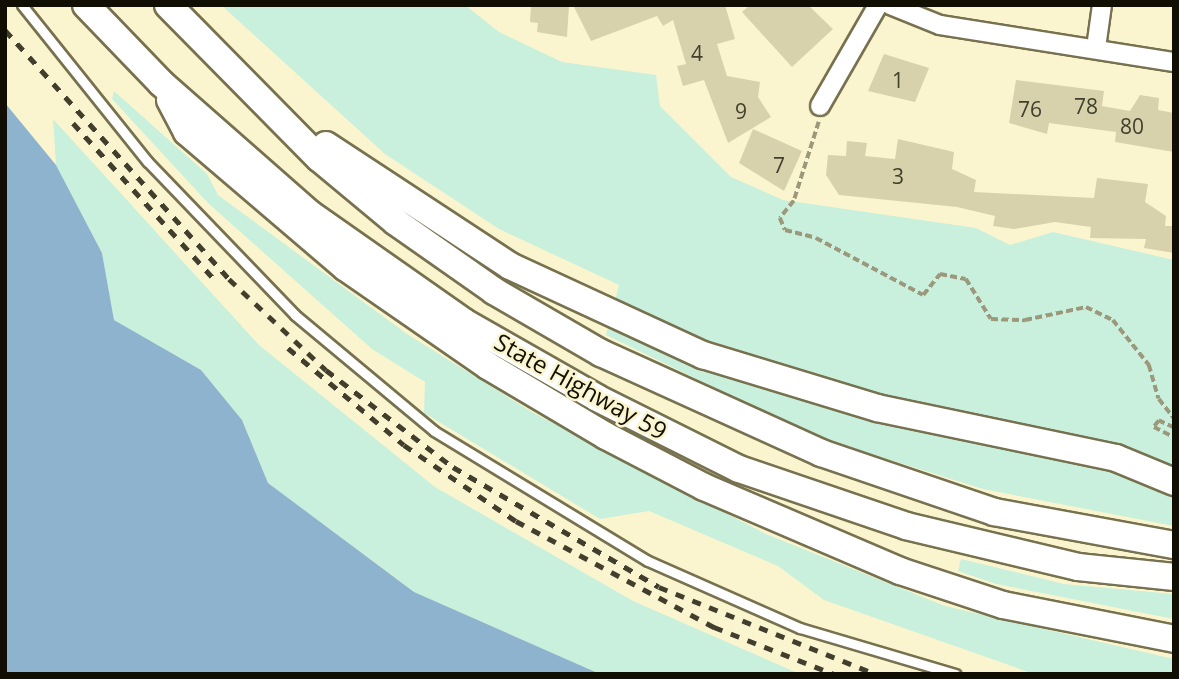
<!DOCTYPE html>
<html>
<head>
<meta charset="utf-8">
<style>
	body { margin:0 }
	#map { position:relative; width:1179px; height:679px; overflow:hidden; background:#fbf5cf; font-family:"Open Sans",sans-serif }
	div>[style] { position:absolute }
	[style*='--x'] { left:calc(var(--x)*1px); top:calc(var(--y)*1px); width:calc(var(--w)*1px); rotate:calc(var(--a)*1deg) }
	.green>* { inset:0; background:#c8f0dd }
	.water>* { inset:0; background:#8db3ce }
	.building>* { inset:0; background:#d7d1ac }
	.path>* { height:3.5px; margin-top:-1.75px; transform-origin:0; background:repeating-linear-gradient(90deg,#9c987c 0 7px,transparent 0 10.5px) }
	.roads { filter:drop-shadow(2px 0 #77714f) drop-shadow(-2px 0 #77714f) drop-shadow(0 2px #77714f) drop-shadow(0 -2px #77714f) }
	.service>* { height:9px; margin:-4.5px; padding:0 4.5px; transform-origin:4.5px; border-radius:4.5px; background:#fff }
	.minor>* { height:18px; margin:-9px; padding:0 9px; transform-origin:9px; border-radius:9px; background:#fff }
	.primary>* { height:26px; margin:-13px; padding:0 13px; transform-origin:13px; border-radius:13px; background:#fff }
	.rail>* { height:5px; margin-top:-2.5px; transform-origin:0; background:repeating-linear-gradient(90deg,#413e2d 0 9px,transparent 0 18px) }
	span { translate:-50% -50%; white-space:nowrap; text-align:center; line-height:1.15; -webkit-text-stroke:5px #fbf5cf; paint-order:stroke }
	.number-label { font-size:21px; color:#42402d }
	.number-label span { -webkit-text-stroke-width:0 }
	.street-label { font-size:24px; color:#110f03 }
	.frame { position:absolute; inset:0; border:7px solid #110f03; pointer-events:none }
</style>
</head>
<body>
<div id="map">
	<div class="green">
		<div style="clip-path:polygon(221px 5px,465px 5px,499px 32px,562px 62px,656px 75px,660px 106px,731px 177px,783px 200px,976px 228px,1010px 245px,1053px 232px,1174px 260px,1174px 526px,983px 489px,817px 437px,606px 335px,619px 285px,499px 229px,385px 154px)"></div>
		<div style="clip-path:polygon(114px 91px,207px 174px,218px 195px,407px 334px,532px 412px,766px 534px,945px 606px,1174px 659px,1174px 674px,1034px 674px,824px 600px,778px 566px,649px 511px,600px 519px,424px 413px,425px 382px,372px 349px,209px 204px,112px 99px)"></div>
		<div style="clip-path:polygon(53px 119px,259px 345px,435px 487px,633px 601px,800px 674px,600px 674px,414px 592px,268px 483px,242px 420px,201px 370px,114px 320px,102px 253px,56px 165px)"></div>
		<div style="clip-path:polygon(961px 559px,1064px 584px,1174px 594px,1174px 619px,996px 584px,958px 571px)"></div>
	</div>
	<div class="water">
		<div style="clip-path:polygon(5px 103px,56px 165px,102px 253px,114px 320px,201px 370px,242px 420px,268px 483px,414px 592px,600px 674px,5px 674px)"></div>
	</div>
	<div class="building">
		<div style="clip-path:polygon(531px 5px,569px 5px,567px 37px,537px 32px,538px 23px,530px 22px)"></div>
		<div style="clip-path:polygon(573px 5px,725px 5px,735px 39px,717px 44px,727px 76px,760px 82px,758px 97px,771px 117px,728px 143px,704px 80px,683px 86px,677px 66px,686px 64px,673px 20px,663px 26px,657px 16px,591px 41px)"></div>
		<div style="clip-path:polygon(750px 5px,808px 5px,833px 29px,792px 67px,742px 12px)"></div>
		<div style="clip-path:polygon(884px 54px,929px 68px,915px 102px,868px 91px)"></div>
		<div style="clip-path:polygon(1016px 80px,1104px 91px,1102px 106px,1130px 111px,1140px 95px,1159px 98px,1158px 110px,1174px 113px,1174px 152px,1115px 142px,1116px 132px,1049px 123px,1047px 134px,1009px 123px)"></div>
		<div style="clip-path:polygon(753px 129px,802px 151px,784px 191px,739px 163px)"></div>
		<div style="clip-path:polygon(898px 139px,954px 152px,952px 169px,976px 180px,974px 192px,1094px 198px,1097px 178px,1148px 184px,1145px 202px,1166px 216px,1165px 226px,1174px 226px,1174px 253px,1144px 248px,1146px 239px,1090px 238px,1091px 227px,1055px 222px,1014px 229px,993px 226px,995px 216px,957px 207px,839px 195px,826px 175px,828px 155px,846px 156px,847px 141px,867px 143px,865px 156px,895px 159px)"></div>
	</div>
	<div class="path">
		<div style="--x:819;--y:122;--w:83;--a:107.6"></div>
		<div style="--x:794;--y:201;--w:22;--a:129"></div>
		<div style="--x:780;--y:218;--w:13;--a:67"></div>
		<div style="--x:785;--y:230;--w:32;--a:14"></div>
		<div style="--x:816;--y:238;--w:121;--a:28"></div>
		<div style="--x:923;--y:295;--w:27;--a:-51"></div>
		<div style="--x:940;--y:274;--w:26;--a:11"></div>
		<div style="--x:966;--y:279;--w:47;--a:58"></div>
		<div style="--x:991;--y:319;--w:34;--a:2"></div>
		<div style="--x:1025;--y:320;--w:62;--a:-12"></div>
		<div style="--x:1086;--y:307;--w:30;--a:26"></div>
		<div style="--x:1113;--y:320;--w:58;--a:51.3"></div>
		<div style="--x:1149;--y:365;--w:35;--a:74"></div>
		<div style="--x:1159;--y:399;--w:24;--a:52"></div>
		<div style="--x:1174;--y:428;--w:17;--a:-155"></div>
		<div style="--x:1159;--y:421;--w:8;--a:130"></div>
		<div style="--x:1154;--y:427;--w:22;--a:27"></div>
	</div>
	<div class="roads">
		<div class="service">
			<div style="--x:22;--y:5;--w:201;--a:51.3"></div>
			<div style="--x:148;--y:162;--w:212;--a:46.1"></div>
			<div style="--x:295;--y:315;--w:181;--a:39.8"></div>
			<div style="--x:434;--y:431;--w:250;--a:31.3"></div>
			<div style="--x:648;--y:561;--w:166;--a:23.8"></div>
			<div style="--x:800;--y:628;--w:162;--a:16.5"></div>
		</div>
		<div class="minor">
			<div style="--x:890;--y:5;--w:54;--a:21.8"></div>
			<div style="--x:940;--y:25;--w:237;--a:9"></div>
			<div style="--x:1096;--y:48;--w:43;--a:-82.1"></div>
			<div style="--x:820;--y:106;--w:116;--a:-60.1"></div>
		</div>
		<div class="primary">
			<div style="--x:86;--y:5;--w:108;--a:46.1"></div>
			<div style="--x:161;--y:83;--w:198;--a:41.3"></div>
			<div style="--x:310;--y:214;--w:188;--a:35"></div>
			<div style="--x:464;--y:322;--w:153;--a:29.7"></div>
			<div style="--x:597;--y:398;--w:159;--a:26.6"></div>
			<div style="--x:739;--y:469;--w:176;--a:18.8"></div>
			<div style="--x:906;--y:526;--w:177;--a:13.4"></div>
			<div style="--x:1078;--y:567;--w:97;--a:5.9"></div>
			<div style="--x:168;--y:5;--w:215;--a:45.4"></div>
			<div style="--x:319;--y:158;--w:100;--a:39.7"></div>
			<div style="--x:396;--y:222;--w:120;--a:35.1"></div>
			<div style="--x:494;--y:291;--w:124;--a:30.1"></div>
			<div style="--x:601;--y:353;--w:242;--a:24.4"></div>
			<div style="--x:821;--y:453;--w:183;--a:18.8"></div>
			<div style="--x:994;--y:512;--w:183;--a:10.4"></div>
			<div style="--x:170;--y:100;--w:36;--a:62"></div>
			<div style="--x:187;--y:132;--w:208;--a:40.5"></div>
			<div style="--x:345;--y:267;--w:174;--a:34.7"></div>
			<div style="--x:488;--y:366;--w:137;--a:30.7"></div>
			<div style="--x:606;--y:436;--w:110;--a:27.5"></div>
			<div style="--x:704;--y:487;--w:213;--a:23.2"></div>
			<div style="--x:900;--y:571;--w:108;--a:18.3"></div>
			<div style="--x:1003;--y:605;--w:174;--a:11.2"></div>
			<div style="--x:326;--y:145;--w:220;--a:33.3"></div>
			<div style="--x:510;--y:266;--w:213;--a:24.8"></div>
			<div style="--x:703;--y:355;--w:182;--a:16.9"></div>
			<div style="--x:877;--y:408;--w:244;--a:11.8"></div>
			<div style="--x:1116;--y:458;--w:63;--a:22.5"></div>
		</div>
	</div>
	<div class="rail">
		<div style="--x:5;--y:30;--w:335;--a:48"></div>
		<div style="--x:229;--y:279;--w:133;--a:43.2"></div>
		<div style="--x:326;--y:370;--w:160;--a:37.4"></div>
		<div style="--x:453;--y:467;--w:238;--a:30.2"></div>
		<div style="--x:659;--y:587;--w:233;--a:21.9"></div>
		<div style="--x:73;--y:123;--w:213;--a:47.9"></div>
		<div style="--x:288;--y:348;--w:151;--a:39.9"></div>
		<div style="--x:404;--y:445;--w:135;--a:34.2"></div>
		<div style="--x:516;--y:521;--w:225;--a:28.2"></div>
		<div style="--x:714;--y:627;--w:129;--a:21.4"></div>
	</div>
	<div class="number-label">
		<span style="left:697px;top:53px">4</span>
		<span style="left:898px;top:80px">1</span>
		<span style="left:1086px;top:106px">78</span>
		<span style="left:1030px;top:109px">76</span>
		<span style="left:741px;top:111px">9</span>
		<span style="left:1132px;top:126px">80</span>
		<span style="left:779px;top:165px">7</span>
		<span style="left:898px;top:176px">3</span>
	</div>
	<div class="street-label">
		<span style="left:581px;top:386px;rotate:29deg">State Highway 59</span>
	</div>
	<div class="frame"></div>
</div>
</body>
</html>
